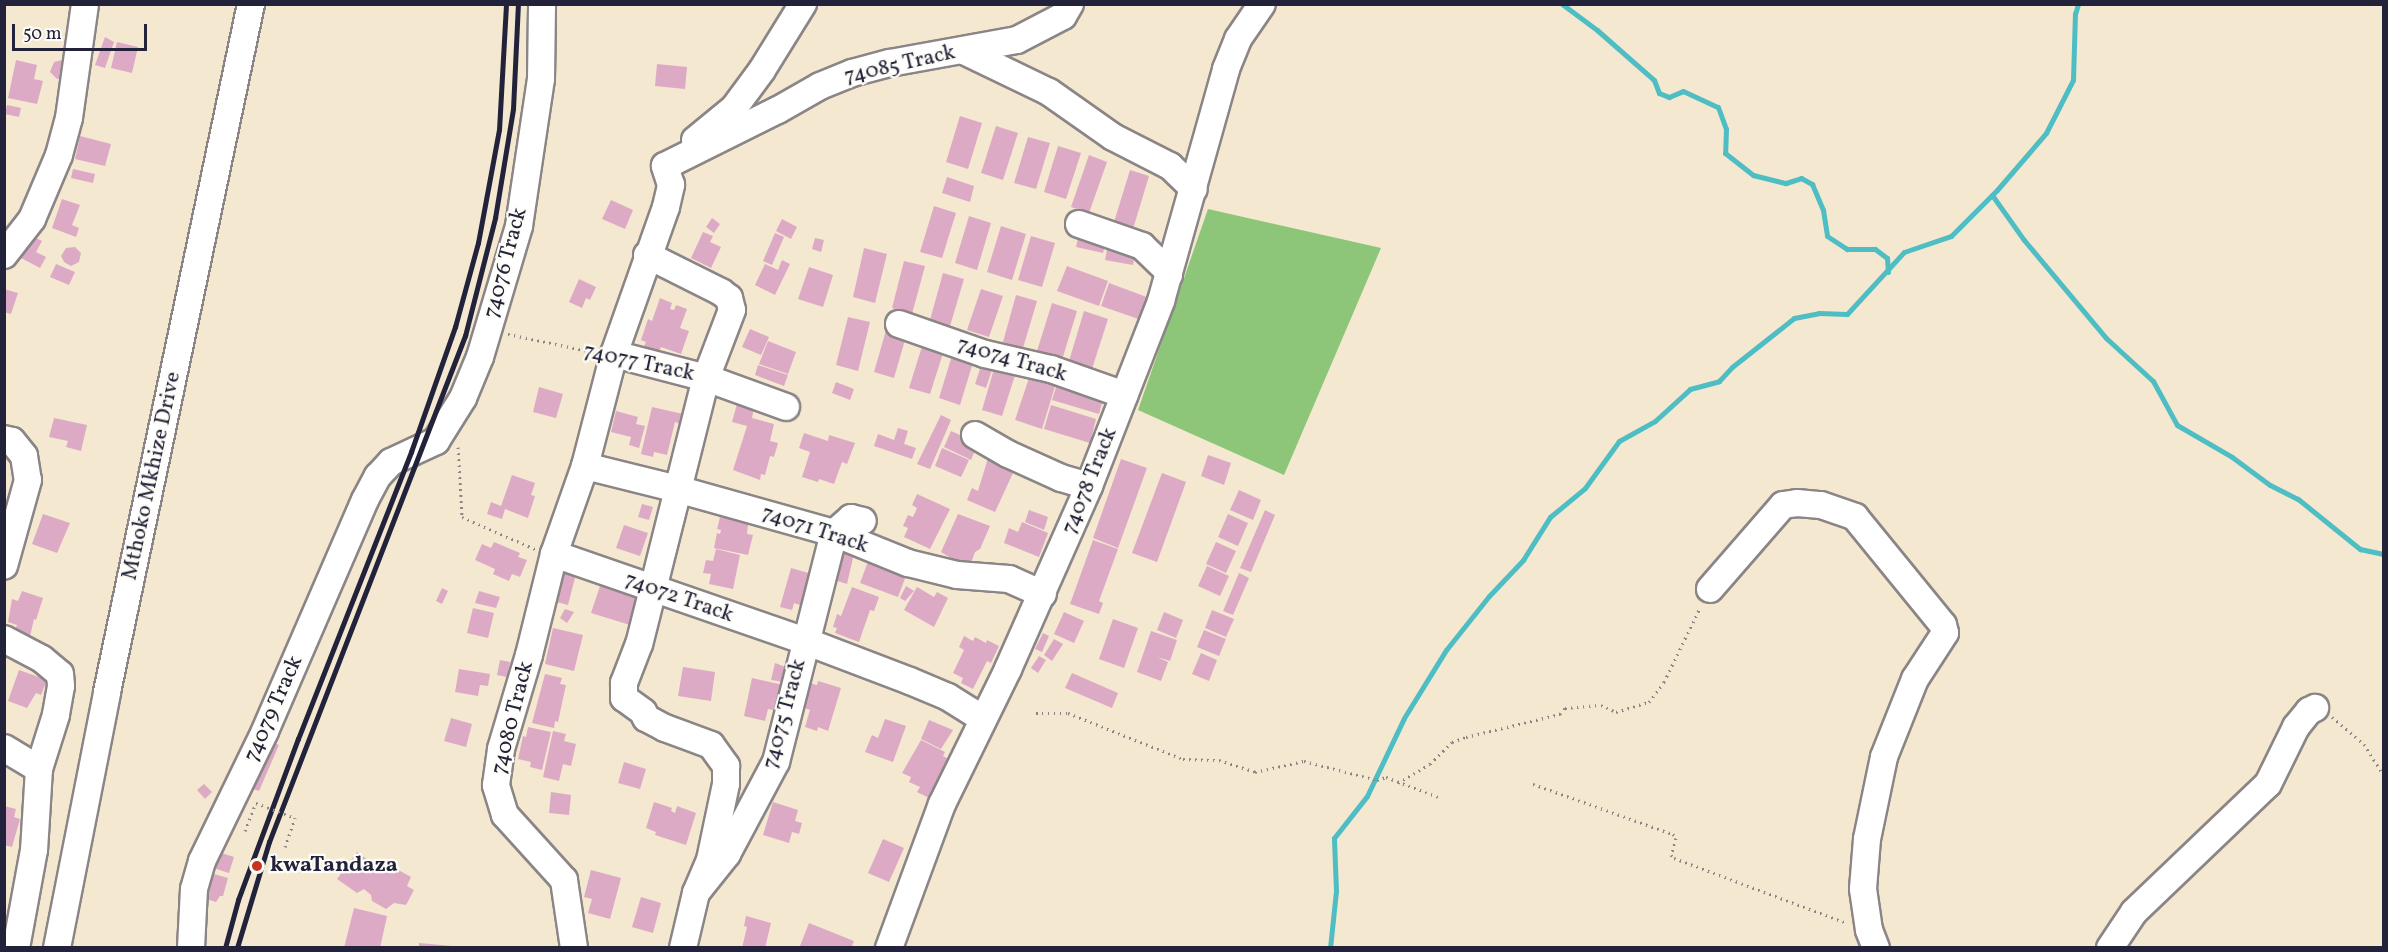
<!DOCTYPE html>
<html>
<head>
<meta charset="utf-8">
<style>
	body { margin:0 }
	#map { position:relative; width:2388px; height:952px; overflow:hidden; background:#f4e8d0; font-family:Vollkorn,serif }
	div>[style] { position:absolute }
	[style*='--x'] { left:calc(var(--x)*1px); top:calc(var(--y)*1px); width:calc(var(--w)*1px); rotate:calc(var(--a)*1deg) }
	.green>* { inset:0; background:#8dc579 }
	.stream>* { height:5px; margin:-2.5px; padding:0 2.5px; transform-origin:2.5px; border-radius:2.5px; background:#4ebdc4 }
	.building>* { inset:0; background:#ddaac6 }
	.path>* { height:3px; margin-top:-1.5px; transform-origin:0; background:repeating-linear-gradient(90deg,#8b8586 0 1.5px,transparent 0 6px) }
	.roads { filter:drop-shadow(2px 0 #8b8586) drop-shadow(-2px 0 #8b8586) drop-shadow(0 2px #8b8586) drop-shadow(0 -2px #8b8586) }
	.minor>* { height:26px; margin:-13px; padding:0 13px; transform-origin:13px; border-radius:13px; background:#fff }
	.rail>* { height:4.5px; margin:-2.25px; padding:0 2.25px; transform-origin:2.25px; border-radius:2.25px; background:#22223b }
	.path-bridge>* { height:3px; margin-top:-1.5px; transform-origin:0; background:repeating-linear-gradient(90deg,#8b8586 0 1.5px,transparent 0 6px) }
	.dots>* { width:16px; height:16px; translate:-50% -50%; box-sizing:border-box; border:3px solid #fdfcf7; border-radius:50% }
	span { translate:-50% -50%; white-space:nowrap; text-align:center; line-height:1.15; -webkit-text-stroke:4.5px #fdfcf7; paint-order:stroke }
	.street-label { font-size:22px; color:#22223b }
	.poi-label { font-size:22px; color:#22223b; font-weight:700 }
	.left { translate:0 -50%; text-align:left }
	.frame { position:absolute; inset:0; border:6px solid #22223b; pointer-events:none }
	.scale { position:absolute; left:12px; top:24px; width:135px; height:27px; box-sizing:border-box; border:3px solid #22223b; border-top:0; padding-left:8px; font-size:18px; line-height:21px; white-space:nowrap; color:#22223b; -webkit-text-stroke:4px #fdfcf7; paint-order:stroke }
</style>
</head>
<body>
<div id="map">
	<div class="green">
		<div style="clip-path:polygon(1208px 209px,1381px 248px,1284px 475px,1138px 410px)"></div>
	</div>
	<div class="stream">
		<div style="--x:1562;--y:4;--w:44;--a:36.6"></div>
		<div style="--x:1597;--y:30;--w:76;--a:41.3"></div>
		<div style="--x:1654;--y:80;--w:14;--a:69"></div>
		<div style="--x:1659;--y:93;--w:11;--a:22"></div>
		<div style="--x:1669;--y:97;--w:15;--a:-23"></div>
		<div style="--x:1683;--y:91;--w:38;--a:25"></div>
		<div style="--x:1718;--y:107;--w:23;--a:70"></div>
		<div style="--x:1726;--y:129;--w:24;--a:92"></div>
		<div style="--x:1725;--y:153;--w:36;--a:38"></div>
		<div style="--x:1753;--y:175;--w:34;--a:14"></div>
		<div style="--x:1786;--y:183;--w:16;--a:-18"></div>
		<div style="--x:1801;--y:178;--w:13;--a:29"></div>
		<div style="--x:1812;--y:184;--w:28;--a:67"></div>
		<div style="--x:1823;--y:210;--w:26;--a:81"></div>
		<div style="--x:1827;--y:236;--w:24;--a:33"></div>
		<div style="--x:1847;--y:249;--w:28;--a:0"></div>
		<div style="--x:1875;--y:249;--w:15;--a:37"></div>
		<div style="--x:1887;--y:258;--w:14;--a:86"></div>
		<div style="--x:1992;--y:195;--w:55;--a:54.6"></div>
		<div style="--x:2024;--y:240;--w:128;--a:50.1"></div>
		<div style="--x:2106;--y:338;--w:64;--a:42.5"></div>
		<div style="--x:2153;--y:381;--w:50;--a:61.4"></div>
		<div style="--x:2177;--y:425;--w:64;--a:30.2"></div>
		<div style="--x:2232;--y:457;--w:47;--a:36.4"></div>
		<div style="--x:2270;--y:485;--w:31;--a:27"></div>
		<div style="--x:2298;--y:499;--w:80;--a:38.9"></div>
		<div style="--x:2360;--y:549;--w:25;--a:12"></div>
		<div style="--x:1330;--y:948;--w:57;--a:-84"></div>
		<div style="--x:1336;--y:891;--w:53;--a:-92.2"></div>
		<div style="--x:1334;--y:838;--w:53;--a:-51.8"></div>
		<div style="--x:1367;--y:796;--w:86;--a:-64.6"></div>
		<div style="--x:1404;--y:718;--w:80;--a:-58.3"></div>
		<div style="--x:1446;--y:650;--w:69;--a:-51.5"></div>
		<div style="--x:1489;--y:596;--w:50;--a:-46.6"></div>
		<div style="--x:1523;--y:560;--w:51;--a:-57.9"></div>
		<div style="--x:1550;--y:517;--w:45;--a:-39.6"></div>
		<div style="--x:1585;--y:488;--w:58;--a:-54.1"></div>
		<div style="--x:1619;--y:441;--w:41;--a:-29.1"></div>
		<div style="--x:1655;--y:421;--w:47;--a:-42.4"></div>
		<div style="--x:1690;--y:389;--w:30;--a:-15"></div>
		<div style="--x:1719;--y:381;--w:19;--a:-47"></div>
		<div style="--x:1732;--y:367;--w:79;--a:-38.3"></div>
		<div style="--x:1794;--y:318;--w:25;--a:-11"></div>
		<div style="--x:1819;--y:313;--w:28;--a:2"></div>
		<div style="--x:1847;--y:314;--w:84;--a:-47.4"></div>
		<div style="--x:1904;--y:252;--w:50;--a:-18.8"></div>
		<div style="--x:1951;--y:236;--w:65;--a:-45"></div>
		<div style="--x:1997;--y:190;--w:75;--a:-49.3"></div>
		<div style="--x:2046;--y:133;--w:59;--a:-63"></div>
		<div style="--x:2073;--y:80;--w:66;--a:-88.3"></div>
		<div style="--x:2075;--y:14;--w:10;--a:-73"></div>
	</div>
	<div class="building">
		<div style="clip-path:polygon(105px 37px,114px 42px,105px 68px,95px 65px)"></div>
		<div style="clip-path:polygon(117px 42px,138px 47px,132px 73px,111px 68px)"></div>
		<div style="clip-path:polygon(16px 60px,37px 65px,34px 79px,43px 81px,37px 104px,8px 98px)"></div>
		<div style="clip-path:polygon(62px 60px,70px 67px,67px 77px,57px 79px,50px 72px,54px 62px)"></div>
		<div style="clip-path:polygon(657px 64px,687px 67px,685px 89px,655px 86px)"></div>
		<div style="clip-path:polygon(7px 105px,21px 108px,19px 117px,5px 114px)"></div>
		<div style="clip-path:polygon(960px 116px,982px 123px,968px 169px,946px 162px)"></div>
		<div style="clip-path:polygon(996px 126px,1018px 133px,1003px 180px,981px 173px)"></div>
		<div style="clip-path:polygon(80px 136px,111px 144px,105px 166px,75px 159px)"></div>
		<div style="clip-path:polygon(1028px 137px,1050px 143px,1036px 189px,1014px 183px)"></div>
		<div style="clip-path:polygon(1058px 146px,1081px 153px,1066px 199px,1044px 192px)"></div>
		<div style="clip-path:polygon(1089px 155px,1107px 162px,1089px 213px,1071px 207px)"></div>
		<div style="clip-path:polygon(73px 169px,95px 174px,93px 183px,71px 178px)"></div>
		<div style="clip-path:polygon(1130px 170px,1149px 176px,1133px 229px,1114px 222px)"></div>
		<div style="clip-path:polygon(947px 177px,974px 186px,970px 202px,942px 193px)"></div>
		<div style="clip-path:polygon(62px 199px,80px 205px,72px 225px,79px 228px,76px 237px,52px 228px)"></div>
		<div style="clip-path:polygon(611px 200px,633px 210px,625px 229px,602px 219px)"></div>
		<div style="clip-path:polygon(934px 206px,956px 213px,942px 258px,920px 252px)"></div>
		<div style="clip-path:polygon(969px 216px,991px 223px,977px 270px,955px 263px)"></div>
		<div style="clip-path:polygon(712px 218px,720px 224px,714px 233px,706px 227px)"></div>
		<div style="clip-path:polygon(782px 219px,797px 227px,791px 239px,776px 231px)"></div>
		<div style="clip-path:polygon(1001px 226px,1026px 234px,1012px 280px,987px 272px)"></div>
		<div style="clip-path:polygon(703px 232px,713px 236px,710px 242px,721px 247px,711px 268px,691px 258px)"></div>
		<div style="clip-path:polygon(775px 233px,784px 237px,772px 265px,763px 261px)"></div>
		<div style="clip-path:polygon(32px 236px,42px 241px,36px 252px,46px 257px,40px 268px,21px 258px)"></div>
		<div style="clip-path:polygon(1031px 236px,1055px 243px,1042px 287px,1018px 280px)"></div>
		<div style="clip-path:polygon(815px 238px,824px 240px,821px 252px,812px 249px)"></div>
		<div style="clip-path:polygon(1078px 238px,1105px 245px,1103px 253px,1076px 247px)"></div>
		<div style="clip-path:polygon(1108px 244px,1136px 250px,1133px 265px,1105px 260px)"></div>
		<div style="clip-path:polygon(75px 247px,81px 253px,79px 262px,71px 266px,64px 262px,61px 256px,66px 248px)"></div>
		<div style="clip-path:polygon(864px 248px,887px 254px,875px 303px,853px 297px)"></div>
		<div style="clip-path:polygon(782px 260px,790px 264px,775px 295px,755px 285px,765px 264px,778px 270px)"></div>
		<div style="clip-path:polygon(904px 261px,925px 266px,912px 314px,892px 308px)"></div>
		<div style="clip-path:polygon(56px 264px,75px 272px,69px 285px,50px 277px)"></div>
		<div style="clip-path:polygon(1067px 266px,1108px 281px,1099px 306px,1057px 291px)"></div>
		<div style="clip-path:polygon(809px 267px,833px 275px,823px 307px,798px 299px)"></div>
		<div style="clip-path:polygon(943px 273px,964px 279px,950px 326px,930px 320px)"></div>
		<div style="clip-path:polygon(579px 279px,596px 287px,590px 300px,586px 298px,582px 308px,569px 302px)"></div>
		<div style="clip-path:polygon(1109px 283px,1152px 299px,1144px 321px,1101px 306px)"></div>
		<div style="clip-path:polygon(4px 289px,18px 293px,11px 314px,4px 312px)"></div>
		<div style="clip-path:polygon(981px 289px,1003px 296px,989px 337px,967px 330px)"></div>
		<div style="clip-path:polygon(1016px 295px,1037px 301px,1023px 348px,1003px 342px)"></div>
		<div style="clip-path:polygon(660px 298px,672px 303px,670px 309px,674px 310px,676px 305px,687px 309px,680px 328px,689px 331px,681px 354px,661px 347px,659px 352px,644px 346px,646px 342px,641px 340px,648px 319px,652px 321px)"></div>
		<div style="clip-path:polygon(1052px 303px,1077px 311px,1062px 360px,1037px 351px)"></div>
		<div style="clip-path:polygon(1084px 311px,1108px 319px,1092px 369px,1069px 361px)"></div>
		<div style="clip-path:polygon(848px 317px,870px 322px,858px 371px,836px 365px)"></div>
		<div style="clip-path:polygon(887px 327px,907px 333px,894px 378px,874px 372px)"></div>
		<div style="clip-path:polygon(750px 329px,769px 337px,761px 355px,742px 347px)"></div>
		<div style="clip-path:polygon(924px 340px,945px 347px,930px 394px,909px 388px)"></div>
		<div style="clip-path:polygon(768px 341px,796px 352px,788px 374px,759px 364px)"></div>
		<div style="clip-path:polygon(954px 349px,975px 356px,960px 405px,939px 398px)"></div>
		<div style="clip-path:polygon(996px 362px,1017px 369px,1002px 416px,982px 410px)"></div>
		<div style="clip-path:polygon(758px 365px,788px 375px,784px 386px,755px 375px)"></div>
		<div style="clip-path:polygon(981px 366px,992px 370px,986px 388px,975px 384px)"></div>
		<div style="clip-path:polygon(1031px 372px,1057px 380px,1042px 429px,1015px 420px)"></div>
		<div style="clip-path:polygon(1059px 378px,1105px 392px,1099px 414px,1052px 400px)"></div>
		<div style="clip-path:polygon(836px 382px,854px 389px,850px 400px,832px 393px)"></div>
		<div style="clip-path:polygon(539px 387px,563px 394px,556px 418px,533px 412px)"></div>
		<div style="clip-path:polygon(737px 404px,754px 408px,752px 418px,774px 424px,770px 441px,778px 443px,774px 457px,770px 456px,765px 475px,761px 474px,760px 480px,733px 470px,747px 426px,732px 422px)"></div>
		<div style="clip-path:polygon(1051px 405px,1096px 419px,1090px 443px,1044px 429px)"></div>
		<div style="clip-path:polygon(652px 407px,683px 414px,680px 424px,675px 422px,667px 455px,654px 452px,653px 457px,641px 454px)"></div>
		<div style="clip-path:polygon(616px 411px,638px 417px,636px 424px,645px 426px,639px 448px,629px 445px,631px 437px,611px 432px)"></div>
		<div style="clip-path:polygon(941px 415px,951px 420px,930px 469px,917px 464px)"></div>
		<div style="clip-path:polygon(54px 418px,87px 425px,81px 451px,66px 447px,68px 441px,49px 437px)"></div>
		<div style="clip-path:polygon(898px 428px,908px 431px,904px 444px,916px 448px,912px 459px,874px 446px,878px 434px,894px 440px)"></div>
		<div style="clip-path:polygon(951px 431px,978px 443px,971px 460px,944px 447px)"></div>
		<div style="clip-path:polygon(804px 433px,828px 441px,829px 435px,855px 443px,847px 464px,842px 462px,834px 484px,819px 479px,818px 482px,802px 477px,810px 452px,799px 448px)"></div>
		<div style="clip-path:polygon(942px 448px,969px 460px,961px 477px,935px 466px)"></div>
		<div style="clip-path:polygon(1208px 455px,1231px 463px,1224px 485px,1201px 476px)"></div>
		<div style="clip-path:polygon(988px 458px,1010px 468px,1009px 471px,1013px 473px,995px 512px,967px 500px,972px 488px,978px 491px)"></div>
		<div style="clip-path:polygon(1121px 459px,1147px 468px,1118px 548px,1093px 538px)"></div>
		<div style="clip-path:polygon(1162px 473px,1186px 482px,1157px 562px,1132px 553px)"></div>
		<div style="clip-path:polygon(512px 475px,535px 483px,531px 495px,535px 496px,528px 518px,505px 509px,502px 519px,487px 514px,491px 502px,501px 506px)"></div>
		<div style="clip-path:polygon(1239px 490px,1261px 500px,1253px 520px,1230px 510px)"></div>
		<div style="clip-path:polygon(917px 494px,950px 509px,930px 549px,904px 537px,908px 528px,903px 526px,908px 515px,913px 517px,917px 508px,912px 505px)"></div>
		<div style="clip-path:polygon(642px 504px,653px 507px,649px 520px,638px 517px)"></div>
		<div style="clip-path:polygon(724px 509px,749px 515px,747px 534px,753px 535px,748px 555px,714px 548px,717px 533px,720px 534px,721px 530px,717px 529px,720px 517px,723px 518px)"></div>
		<div style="clip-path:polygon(1029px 510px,1048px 517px,1044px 530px,1025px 522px)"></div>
		<div style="clip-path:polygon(1265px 510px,1275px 515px,1251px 572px,1240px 568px)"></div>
		<div style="clip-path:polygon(43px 514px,70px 523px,57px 553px,32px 544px)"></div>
		<div style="clip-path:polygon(958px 514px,990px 526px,980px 549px,975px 552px,971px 563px,963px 560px,961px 564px,941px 552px)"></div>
		<div style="clip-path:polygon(1228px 514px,1248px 523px,1238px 546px,1218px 537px)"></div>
		<div style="clip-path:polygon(1022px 522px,1048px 533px,1039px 557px,1004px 543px,1009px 528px,1018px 532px)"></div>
		<div style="clip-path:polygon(624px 525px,648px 533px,640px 556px,616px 548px)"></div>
		<div style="clip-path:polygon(839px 540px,856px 545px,847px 584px,828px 578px)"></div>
		<div style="clip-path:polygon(1093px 540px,1118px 549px,1099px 601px,1103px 603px,1099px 614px,1070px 604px)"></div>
		<div style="clip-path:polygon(494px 542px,520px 553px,518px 557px,527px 560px,520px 577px,512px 574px,509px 581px,493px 574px,495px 569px,475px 560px,482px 544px,491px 548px)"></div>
		<div style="clip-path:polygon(1216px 542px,1236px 551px,1226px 573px,1206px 564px)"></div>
		<div style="clip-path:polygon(716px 549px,740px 555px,733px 589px,709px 584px,711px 574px,703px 573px,706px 560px,713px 561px)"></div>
		<div style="clip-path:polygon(869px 559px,907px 573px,898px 597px,860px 583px)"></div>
		<div style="clip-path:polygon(563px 566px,577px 570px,568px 605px,553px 601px)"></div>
		<div style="clip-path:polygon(1207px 566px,1229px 576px,1220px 596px,1198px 586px)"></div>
		<div style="clip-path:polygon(791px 568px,812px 574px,803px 606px,794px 603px,792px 610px,780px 607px)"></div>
		<div style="clip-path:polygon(1239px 573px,1249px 578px,1233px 615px,1223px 611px)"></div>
		<div style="clip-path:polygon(600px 586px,638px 598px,630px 625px,591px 613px)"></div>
		<div style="clip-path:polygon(906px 586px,914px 591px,905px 601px,900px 598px)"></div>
		<div style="clip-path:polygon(852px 587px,879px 597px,874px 611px,870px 610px,859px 642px,835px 633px,837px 628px,833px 627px,837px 614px,841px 616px)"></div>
		<div style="clip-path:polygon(917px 587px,934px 597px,937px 592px,948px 598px,934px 627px,904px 610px)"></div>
		<div style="clip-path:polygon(442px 588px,448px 591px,442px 604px,436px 601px)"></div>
		<div style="clip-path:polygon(22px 591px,43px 598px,36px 620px,34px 619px,29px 641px,13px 636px,17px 625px,8px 622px,12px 599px,18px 601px)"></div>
		<div style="clip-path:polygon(479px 591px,500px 597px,496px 608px,475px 603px)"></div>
		<div style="clip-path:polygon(473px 608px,494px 613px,488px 638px,467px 633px)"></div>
		<div style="clip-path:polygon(565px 609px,574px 612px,567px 623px,560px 618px)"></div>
		<div style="clip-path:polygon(1212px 610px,1234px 619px,1226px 637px,1205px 628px)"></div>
		<div style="clip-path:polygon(1064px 612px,1084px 621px,1074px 643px,1054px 634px)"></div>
		<div style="clip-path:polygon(1164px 612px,1183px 620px,1176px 638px,1157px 630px)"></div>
		<div style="clip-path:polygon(1113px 619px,1138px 628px,1124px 668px,1099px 659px)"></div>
		<div style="clip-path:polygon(553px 628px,583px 635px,574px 671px,545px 664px)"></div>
		<div style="clip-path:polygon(1204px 630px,1226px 639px,1219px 656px,1197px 647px)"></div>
		<div style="clip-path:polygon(1151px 631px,1177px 640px,1170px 661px,1157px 657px,1168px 662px,1161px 681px,1137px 672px)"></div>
		<div style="clip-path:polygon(1043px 633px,1049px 636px,1042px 652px,1035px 649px)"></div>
		<div style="clip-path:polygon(964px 636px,973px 641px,975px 637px,986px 643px,987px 640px,999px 646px,991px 663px,987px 661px,973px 689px,961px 683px,963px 678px,953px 673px,964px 650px,959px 647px)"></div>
		<div style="clip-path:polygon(1054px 639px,1063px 644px,1052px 661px,1044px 655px)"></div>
		<div style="clip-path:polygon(1201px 653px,1217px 660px,1209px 681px,1192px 674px)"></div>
		<div style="clip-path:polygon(1039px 656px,1046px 660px,1038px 673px,1031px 668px)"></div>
		<div style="clip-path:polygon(500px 660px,510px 662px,507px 677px,497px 675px)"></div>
		<div style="clip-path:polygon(775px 663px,788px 668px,785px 682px,771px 680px)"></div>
		<div style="clip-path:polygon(683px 667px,715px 672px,711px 701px,678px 696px)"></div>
		<div style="clip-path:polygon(459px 669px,490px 674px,488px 686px,480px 685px,478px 696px,455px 692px)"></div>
		<div style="clip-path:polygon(19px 670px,47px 680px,41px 695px,36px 693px,27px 708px,8px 701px)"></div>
		<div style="clip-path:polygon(1072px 673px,1118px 693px,1112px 708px,1065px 688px)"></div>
		<div style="clip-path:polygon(545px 674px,562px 678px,560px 684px,566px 685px,558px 722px,555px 721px,554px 728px,532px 723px)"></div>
		<div style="clip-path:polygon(752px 678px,783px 685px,778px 711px,768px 709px,765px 721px,744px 716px)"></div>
		<div style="clip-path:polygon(818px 681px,841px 688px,828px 731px,818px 727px,817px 731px,805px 727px,810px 710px,802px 707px,809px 683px,817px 685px)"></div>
		<div style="clip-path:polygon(451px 718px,472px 724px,466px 747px,444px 741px)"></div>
		<div style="clip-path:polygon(885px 719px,906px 726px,893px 762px,865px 752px,872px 735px,878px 738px)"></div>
		<div style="clip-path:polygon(929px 720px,953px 730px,941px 749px,921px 739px)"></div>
		<div style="clip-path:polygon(528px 727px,551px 732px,542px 770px,530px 767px,531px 762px,518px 759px,523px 736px,526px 737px)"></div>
		<div style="clip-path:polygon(553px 731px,566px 734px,564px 741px,576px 744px,571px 766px,563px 764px,559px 781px,543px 777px)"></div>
		<div style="clip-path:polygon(921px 740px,945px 752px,943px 756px,950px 760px,933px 800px,917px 792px,920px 787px,909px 782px,911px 777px,902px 773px)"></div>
		<div style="clip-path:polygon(270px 741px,279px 745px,259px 791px,251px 788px)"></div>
		<div style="clip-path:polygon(624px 762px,646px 769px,640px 789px,618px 783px)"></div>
		<div style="clip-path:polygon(204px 784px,212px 792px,205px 799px,197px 790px)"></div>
		<div style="clip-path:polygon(551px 792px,571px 795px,569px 815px,549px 813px)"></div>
		<div style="clip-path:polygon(654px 802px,672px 808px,671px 811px,675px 813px,677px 806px,696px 813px,686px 845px,655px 835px,656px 832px,646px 828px)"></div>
		<div style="clip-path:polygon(773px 802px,798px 810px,795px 821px,802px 823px,799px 834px,792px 832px,789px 843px,763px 835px)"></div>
		<div style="clip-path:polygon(4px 806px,16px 809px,14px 817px,20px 819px,12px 847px,4px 845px)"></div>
		<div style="clip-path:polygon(883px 839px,904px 848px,889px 882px,868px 873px)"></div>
		<div style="clip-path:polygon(212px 850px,234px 857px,229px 873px,207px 866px)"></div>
		<div style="clip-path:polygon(357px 852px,376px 866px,384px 862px,411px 877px,407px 886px,414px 890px,406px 905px,394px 903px,386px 909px,372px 901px,371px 895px,364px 889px,357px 893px,337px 879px)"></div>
		<div style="clip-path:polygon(591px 870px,621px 878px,610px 919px,588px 913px,592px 899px,584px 897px)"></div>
		<div style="clip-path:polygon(214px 874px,228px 878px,223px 896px,220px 896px,216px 902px,207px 899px)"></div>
		<div style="clip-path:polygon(641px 897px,661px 903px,653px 933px,632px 927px)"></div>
		<div style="clip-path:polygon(354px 908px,387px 916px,380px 948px,344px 948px)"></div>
		<div style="clip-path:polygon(746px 916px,771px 923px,765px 948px,742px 948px,747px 927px,744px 926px)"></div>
		<div style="clip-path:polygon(809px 923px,854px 941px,851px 948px,800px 946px)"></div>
		<div style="clip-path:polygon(419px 943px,452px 946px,452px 948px,419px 948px)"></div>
	</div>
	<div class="path">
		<div style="--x:508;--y:334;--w:87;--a:12"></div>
		<div style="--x:458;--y:447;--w:70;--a:86.7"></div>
		<div style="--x:462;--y:517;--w:80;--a:23.7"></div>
		<div style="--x:1036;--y:713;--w:32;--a:0"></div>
		<div style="--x:1068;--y:713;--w:124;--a:21.8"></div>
		<div style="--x:1183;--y:759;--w:36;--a:2"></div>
		<div style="--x:1219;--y:760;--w:38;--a:18"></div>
		<div style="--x:1255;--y:772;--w:50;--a:-12.7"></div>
		<div style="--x:1304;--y:761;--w:75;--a:14.6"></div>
		<div style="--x:1377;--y:780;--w:9;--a:-18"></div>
		<div style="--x:1386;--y:777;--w:59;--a:20.9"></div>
		<div style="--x:2332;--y:717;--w:42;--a:40.2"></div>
		<div style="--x:2364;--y:744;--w:38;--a:58"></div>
		<div style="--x:1398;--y:783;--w:37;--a:-31"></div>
		<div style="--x:1430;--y:764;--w:31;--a:-45"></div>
		<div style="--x:1452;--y:742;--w:15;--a:-20"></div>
		<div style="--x:1466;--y:737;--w:97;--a:-13.7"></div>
		<div style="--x:1560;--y:714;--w:8;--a:-50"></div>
		<div style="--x:1565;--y:708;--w:36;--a:-5"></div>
		<div style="--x:1601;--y:705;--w:17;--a:25"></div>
		<div style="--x:1616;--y:712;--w:34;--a:-17"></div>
		<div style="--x:1649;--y:702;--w:25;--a:-53"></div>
		<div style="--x:1664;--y:682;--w:82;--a:-64.1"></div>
		<div style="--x:1533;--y:784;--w:149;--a:19.7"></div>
		<div style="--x:1673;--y:834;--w:5;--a:53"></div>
		<div style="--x:1676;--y:838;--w:18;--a:106"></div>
		<div style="--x:1671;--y:855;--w:4;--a:45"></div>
		<div style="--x:1674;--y:858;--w:185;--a:20.6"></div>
		<div style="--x:245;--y:831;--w:26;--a:-69"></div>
		<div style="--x:285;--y:847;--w:31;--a:-71"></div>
	</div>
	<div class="roads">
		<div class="minor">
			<div style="--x:964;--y:51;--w:94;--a:25.8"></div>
			<div style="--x:1049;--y:92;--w:78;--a:35.1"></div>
			<div style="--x:1113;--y:137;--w:64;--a:27"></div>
			<div style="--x:1170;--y:166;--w:33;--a:44"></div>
			<div style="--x:695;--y:140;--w:50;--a:-39.4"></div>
			<div style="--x:734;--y:108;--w:47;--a:-53.6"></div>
			<div style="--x:762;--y:70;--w:78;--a:-58.2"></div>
			<div style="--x:665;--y:166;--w:126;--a:-26.4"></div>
			<div style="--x:778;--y:110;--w:48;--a:-29.7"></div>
			<div style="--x:820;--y:86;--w:35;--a:-22"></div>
			<div style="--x:852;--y:73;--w:39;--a:-15"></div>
			<div style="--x:890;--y:63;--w:129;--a:-10.3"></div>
			<div style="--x:1017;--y:40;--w:52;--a:-27.6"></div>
			<div style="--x:1063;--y:16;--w:14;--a:-60"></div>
			<div style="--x:1079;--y:224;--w:67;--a:19.2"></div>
			<div style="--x:1142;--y:246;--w:37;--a:44"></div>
			<div style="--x:1169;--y:272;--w:3;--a:90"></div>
			<div style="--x:4;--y:255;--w:46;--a:-52.1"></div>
			<div style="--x:32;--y:219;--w:69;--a:-67.1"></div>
			<div style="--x:59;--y:155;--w:38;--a:-75"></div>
			<div style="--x:69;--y:118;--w:115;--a:-82"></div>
			<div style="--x:647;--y:255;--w:83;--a:26.6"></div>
			<div style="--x:721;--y:292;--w:10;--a:37"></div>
			<div style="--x:729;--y:298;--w:12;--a:76"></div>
			<div style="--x:732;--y:310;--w:73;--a:110.9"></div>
			<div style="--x:706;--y:378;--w:274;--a:104.1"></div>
			<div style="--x:639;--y:644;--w:42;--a:111"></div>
			<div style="--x:624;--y:683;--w:15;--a:90"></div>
			<div style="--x:624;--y:698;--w:24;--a:36"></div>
			<div style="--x:643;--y:712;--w:7;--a:63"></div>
			<div style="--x:646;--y:718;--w:21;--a:28"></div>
			<div style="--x:665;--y:728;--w:49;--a:20.3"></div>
			<div style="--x:711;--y:745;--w:26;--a:54"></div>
			<div style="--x:726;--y:766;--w:18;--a:90"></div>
			<div style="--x:726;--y:784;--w:78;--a:101.9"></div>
			<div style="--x:710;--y:860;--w:36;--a:113"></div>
			<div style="--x:899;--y:324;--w:91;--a:19.2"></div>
			<div style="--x:985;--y:354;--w:68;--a:12.8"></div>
			<div style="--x:1051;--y:369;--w:78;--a:19.4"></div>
			<div style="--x:614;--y:354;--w:95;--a:14.6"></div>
			<div style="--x:706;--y:378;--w:85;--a:19.9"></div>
			<div style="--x:975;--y:435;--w:38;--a:30"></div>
			<div style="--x:1008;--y:454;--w:58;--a:24.4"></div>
			<div style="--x:1061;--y:478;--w:29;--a:16"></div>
			<div style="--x:4;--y:439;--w:8;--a:14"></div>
			<div style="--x:12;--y:441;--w:19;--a:51"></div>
			<div style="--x:24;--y:456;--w:24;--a:81"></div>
			<div style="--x:28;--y:480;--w:89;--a:105.6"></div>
			<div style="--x:585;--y:466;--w:95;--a:14"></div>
			<div style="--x:677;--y:489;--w:163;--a:15.7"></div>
			<div style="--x:834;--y:533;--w:80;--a:22.1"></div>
			<div style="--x:908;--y:563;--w:50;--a:13.8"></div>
			<div style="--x:957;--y:575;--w:52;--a:4.4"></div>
			<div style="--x:1009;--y:579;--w:37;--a:24"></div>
			<div style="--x:554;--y:554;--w:266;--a:19.1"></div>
			<div style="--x:805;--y:641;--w:112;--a:20.9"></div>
			<div style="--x:910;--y:681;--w:41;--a:22.8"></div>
			<div style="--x:948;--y:697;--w:40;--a:32"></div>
			<div style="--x:1710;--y:589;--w:111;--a:-49"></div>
			<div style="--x:1783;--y:505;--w:14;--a:-8"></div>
			<div style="--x:1797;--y:503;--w:24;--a:5"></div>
			<div style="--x:1821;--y:505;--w:36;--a:19"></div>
			<div style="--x:1855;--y:517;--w:139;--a:50.8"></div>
			<div style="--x:1943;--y:625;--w:8;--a:76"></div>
			<div style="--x:1945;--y:633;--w:55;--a:123.1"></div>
			<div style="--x:1915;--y:679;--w:84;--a:111.7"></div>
			<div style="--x:1884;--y:757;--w:84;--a:101.7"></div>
			<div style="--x:1867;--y:839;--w:50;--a:94.6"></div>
			<div style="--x:1863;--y:889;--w:41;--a:81.7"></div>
			<div style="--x:1869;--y:930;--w:19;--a:69"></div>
			<div style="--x:4;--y:639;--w:43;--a:27.8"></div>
			<div style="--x:42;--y:659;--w:23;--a:40"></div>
			<div style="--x:60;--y:674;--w:12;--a:85"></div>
			<div style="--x:61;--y:686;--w:29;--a:100"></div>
			<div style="--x:56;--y:715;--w:57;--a:107.5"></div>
			<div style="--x:4;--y:748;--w:41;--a:31"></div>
			<div style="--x:39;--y:769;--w:81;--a:93.5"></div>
			<div style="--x:34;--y:850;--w:100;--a:100.4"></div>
			<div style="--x:57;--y:948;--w:261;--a:-78.9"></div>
			<div style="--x:107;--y:692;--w:703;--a:-78.18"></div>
			<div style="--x:191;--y:948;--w:59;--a:-87.1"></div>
			<div style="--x:194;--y:889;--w:29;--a:-74"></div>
			<div style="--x:202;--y:861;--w:144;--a:-64.1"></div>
			<div style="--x:265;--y:731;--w:252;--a:-66.6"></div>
			<div style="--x:365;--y:500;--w:27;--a:-62"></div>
			<div style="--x:378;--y:476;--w:19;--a:-47"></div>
			<div style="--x:391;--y:462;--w:50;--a:-25"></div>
			<div style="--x:436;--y:441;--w:51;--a:-57.9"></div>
			<div style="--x:463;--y:398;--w:44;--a:-67.5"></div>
			<div style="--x:480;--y:357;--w:137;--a:-73.4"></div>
			<div style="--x:519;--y:226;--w:149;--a:-81.5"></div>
			<div style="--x:541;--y:79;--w:75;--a:-89.2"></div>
			<div style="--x:574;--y:948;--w:69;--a:-98.4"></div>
			<div style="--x:564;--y:880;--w:88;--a:-132.2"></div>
			<div style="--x:505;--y:815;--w:31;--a:-107"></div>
			<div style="--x:496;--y:785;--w:36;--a:-82"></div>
			<div style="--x:501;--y:749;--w:98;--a:-73.4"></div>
			<div style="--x:529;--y:655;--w:104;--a:-76.1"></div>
			<div style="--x:554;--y:554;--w:93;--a:-70.6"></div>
			<div style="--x:585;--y:466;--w:116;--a:-75.5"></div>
			<div style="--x:614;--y:354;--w:156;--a:-70.5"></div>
			<div style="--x:666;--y:207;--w:23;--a:-77"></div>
			<div style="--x:671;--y:185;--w:20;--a:-108"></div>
			<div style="--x:683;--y:948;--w:57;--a:-76.7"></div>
			<div style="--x:696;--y:893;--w:50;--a:-51.5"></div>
			<div style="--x:727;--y:854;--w:104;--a:-62"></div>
			<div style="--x:776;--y:762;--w:236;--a:-75.8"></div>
			<div style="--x:834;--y:533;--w:23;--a:-41"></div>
			<div style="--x:851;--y:518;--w:12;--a:14"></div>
			<div style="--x:889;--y:948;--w:153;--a:-69.8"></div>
			<div style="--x:942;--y:804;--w:150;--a:-63.9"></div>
			<div style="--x:1008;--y:669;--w:200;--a:-66.1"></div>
			<div style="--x:1089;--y:486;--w:199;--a:-68.7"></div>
			<div style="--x:1161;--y:301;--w:241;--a:-74.3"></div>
			<div style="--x:1226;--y:69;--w:32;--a:-68"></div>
			<div style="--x:1238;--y:39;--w:42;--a:-55.6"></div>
			<div style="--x:2110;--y:948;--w:43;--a:-56.3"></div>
			<div style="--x:2134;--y:912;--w:185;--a:-43.7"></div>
			<div style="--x:2268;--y:784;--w:64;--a:-63.8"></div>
			<div style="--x:2296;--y:727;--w:21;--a:-51"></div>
			<div style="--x:2309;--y:711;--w:7;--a:-27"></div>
		</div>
	</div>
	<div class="rail">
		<div style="--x:225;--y:948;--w:50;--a:-74.8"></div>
		<div style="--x:238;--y:900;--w:172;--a:-69.6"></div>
		<div style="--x:298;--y:739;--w:308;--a:-68.5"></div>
		<div style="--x:411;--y:452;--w:133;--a:-70.6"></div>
		<div style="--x:455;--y:327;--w:87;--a:-74.7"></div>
		<div style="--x:478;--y:243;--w:115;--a:-79.5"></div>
		<div style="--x:499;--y:130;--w:126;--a:-86.8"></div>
		<div style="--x:237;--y:948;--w:111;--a:-73.2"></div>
		<div style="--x:269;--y:842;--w:543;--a:-68.83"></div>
		<div style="--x:465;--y:336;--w:122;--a:-75.7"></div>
		<div style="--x:495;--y:218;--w:110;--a:-80.6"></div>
		<div style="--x:513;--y:109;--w:105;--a:-87.3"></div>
	</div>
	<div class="path-bridge">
		<div style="--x:256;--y:803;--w:42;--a:21"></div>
	</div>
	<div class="dots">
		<div style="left:257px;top:866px;background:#c8321e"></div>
	</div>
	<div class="street-label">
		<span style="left:900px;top:65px;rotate:-13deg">74085 Track</span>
		<span style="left:506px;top:263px;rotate:-75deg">74076 Track</span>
		<span style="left:1012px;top:360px;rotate:16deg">74074 Track</span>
		<span style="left:639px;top:363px;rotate:12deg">74077 Track</span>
		<span style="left:152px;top:476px;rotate:-78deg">Mthoko Mkhize Drive</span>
		<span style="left:1090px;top:481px;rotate:-68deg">74078 Track</span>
		<span style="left:815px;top:530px;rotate:18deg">74071 Track</span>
		<span style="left:679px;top:598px;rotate:19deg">74072 Track</span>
		<span style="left:274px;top:709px;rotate:-66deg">74079 Track</span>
		<span style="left:785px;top:714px;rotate:-75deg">74075 Track</span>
		<span style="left:513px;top:718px;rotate:-76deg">74080 Track</span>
	</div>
	<div class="poi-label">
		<span class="left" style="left:270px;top:866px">kwaTandaza</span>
	</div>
	<div class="frame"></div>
	<div class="scale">50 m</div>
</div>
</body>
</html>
